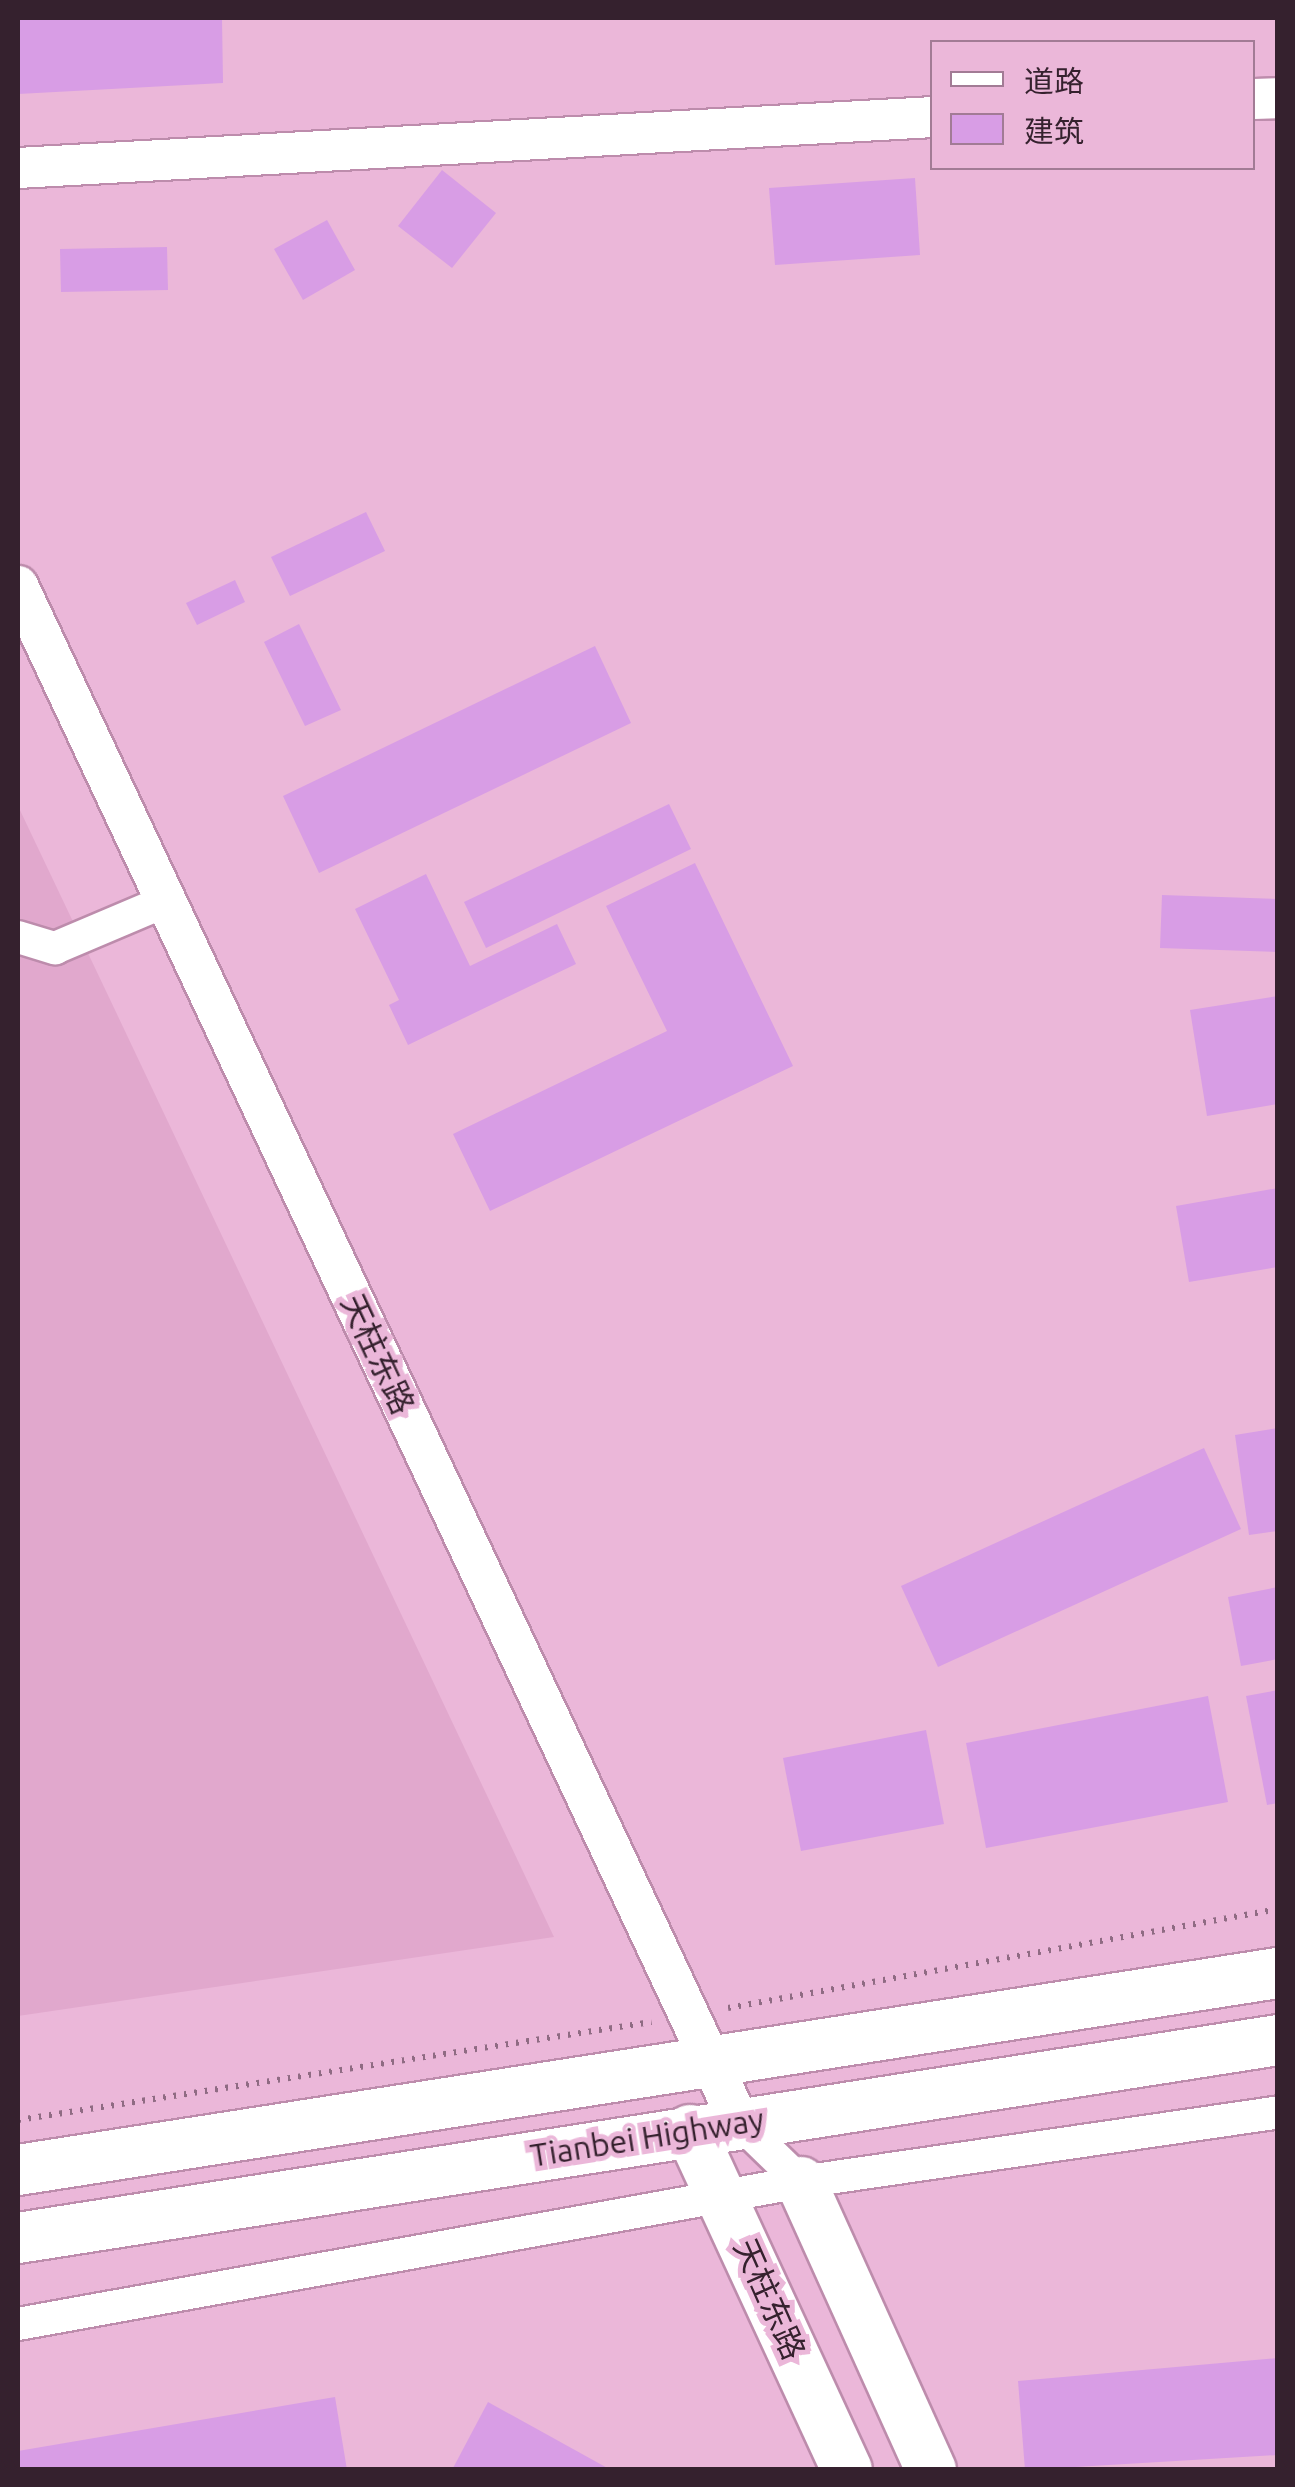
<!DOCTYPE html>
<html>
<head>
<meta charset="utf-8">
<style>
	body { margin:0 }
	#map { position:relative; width:1295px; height:2487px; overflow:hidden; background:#ebb7d9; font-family:Ubuntu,"Noto Sans SC",sans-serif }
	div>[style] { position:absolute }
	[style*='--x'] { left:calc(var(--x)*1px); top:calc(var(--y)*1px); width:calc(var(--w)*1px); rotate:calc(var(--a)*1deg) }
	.built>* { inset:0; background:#e1a8cd }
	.building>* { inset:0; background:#d89de5 }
	.path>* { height:6px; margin-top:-3px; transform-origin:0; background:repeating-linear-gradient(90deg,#8f6b83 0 2.5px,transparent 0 10.5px) }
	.roads { filter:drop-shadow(2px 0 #bd8cac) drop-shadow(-2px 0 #bd8cac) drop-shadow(0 2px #bd8cac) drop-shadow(0 -2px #bd8cac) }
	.minor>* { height:32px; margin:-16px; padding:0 16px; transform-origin:16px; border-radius:16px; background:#fff }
	.tertiary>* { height:40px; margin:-20px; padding:0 20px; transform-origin:20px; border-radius:20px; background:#fff }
	.primary>* { height:50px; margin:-25px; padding:0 25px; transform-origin:25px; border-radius:25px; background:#fff }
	span { translate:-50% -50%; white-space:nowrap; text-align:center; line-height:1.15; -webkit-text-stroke:10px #ebb7d9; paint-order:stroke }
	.street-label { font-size:32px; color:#35212e }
	.frame { position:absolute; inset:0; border:20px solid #35212e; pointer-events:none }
	.legend { position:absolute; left:930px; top:40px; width:325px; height:130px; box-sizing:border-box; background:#ebb7d9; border:2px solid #a27b95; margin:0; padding:12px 18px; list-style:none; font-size:30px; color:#35212e }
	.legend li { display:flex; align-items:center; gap:20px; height:50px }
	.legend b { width:50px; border:2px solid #a27b95 }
</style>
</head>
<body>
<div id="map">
	<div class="built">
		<div style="clip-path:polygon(18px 806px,115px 1010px,554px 1937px,18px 2016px)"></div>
	</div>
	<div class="building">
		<div style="clip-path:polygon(18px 18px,222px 18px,223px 83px,18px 94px)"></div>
		<div style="clip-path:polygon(442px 170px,496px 213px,452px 268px,398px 226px)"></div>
		<div style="clip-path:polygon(915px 178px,920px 255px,775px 265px,769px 188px)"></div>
		<div style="clip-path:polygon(327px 220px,355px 270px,303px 300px,274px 249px)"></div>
		<div style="clip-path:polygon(167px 247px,168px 290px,61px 292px,60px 249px)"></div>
		<div style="clip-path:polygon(366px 512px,385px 551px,290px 596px,271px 557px)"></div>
		<div style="clip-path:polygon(235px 580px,245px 602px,197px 625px,186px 603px)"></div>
		<div style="clip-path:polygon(299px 624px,341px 710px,305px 726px,264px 642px)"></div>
		<div style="clip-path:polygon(595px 646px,631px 723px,319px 873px,283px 796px)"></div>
		<div style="clip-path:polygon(669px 804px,691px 849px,486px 948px,464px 902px)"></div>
		<div style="clip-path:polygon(695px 863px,793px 1066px,490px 1211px,453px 1134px,667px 1031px,606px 906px)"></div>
		<div style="clip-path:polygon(426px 874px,470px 966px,557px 924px,576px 964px,408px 1045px,389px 1005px,399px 1000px,355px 909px)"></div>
		<div style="clip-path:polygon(1162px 895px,1278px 899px,1278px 952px,1160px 948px)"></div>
		<div style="clip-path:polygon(1278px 996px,1278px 1104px,1207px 1116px,1190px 1010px)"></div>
		<div style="clip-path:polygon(1278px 1188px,1278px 1267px,1189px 1282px,1176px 1206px)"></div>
		<div style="clip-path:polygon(1278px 1428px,1278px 1531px,1249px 1535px,1235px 1435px)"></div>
		<div style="clip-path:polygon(1204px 1448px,1241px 1529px,938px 1667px,901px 1586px)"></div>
		<div style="clip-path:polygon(1278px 1587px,1278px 1659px,1241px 1666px,1228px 1597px)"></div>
		<div style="clip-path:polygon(1278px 1690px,1278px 1803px,1267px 1805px,1246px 1696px)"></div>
		<div style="clip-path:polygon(1208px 1696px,1228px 1802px,986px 1848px,966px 1743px)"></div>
		<div style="clip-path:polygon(926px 1730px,944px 1824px,801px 1851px,783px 1758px)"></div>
		<div style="clip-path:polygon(1278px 2358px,1278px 2455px,1025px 2470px,1018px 2381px)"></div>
		<div style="clip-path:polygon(335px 2397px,347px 2470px,18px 2470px,18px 2451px)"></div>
		<div style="clip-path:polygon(488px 2402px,611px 2470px,452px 2470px)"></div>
	</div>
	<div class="path">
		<div style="--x:728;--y:2008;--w:559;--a:-10.2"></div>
		<div style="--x:18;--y:2120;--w:641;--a:-8.8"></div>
	</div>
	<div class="roads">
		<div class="minor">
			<div style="--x:18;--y:937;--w:39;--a:17"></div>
			<div style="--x:55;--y:948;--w:123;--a:-23"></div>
			<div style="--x:739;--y:2122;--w:86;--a:44.1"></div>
			<div style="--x:18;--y:2324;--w:796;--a:-10.28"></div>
			<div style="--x:801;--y:2182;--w:482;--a:-8.3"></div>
		</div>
		<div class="tertiary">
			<div style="--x:1252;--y:99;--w:26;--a:-2"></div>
			<div style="--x:18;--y:168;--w:915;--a:-3.19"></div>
			<div style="--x:18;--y:586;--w:1697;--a:64.85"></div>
		</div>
		<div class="primary">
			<div style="--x:690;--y:2130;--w:374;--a:65.2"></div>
			<div style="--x:18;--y:2170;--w:1275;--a:-8.89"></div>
			<div style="--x:801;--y:2182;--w:316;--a:65.7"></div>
			<div style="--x:18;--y:2238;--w:1275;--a:-8.93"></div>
		</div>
	</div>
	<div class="street-label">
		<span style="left:378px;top:1354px;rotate:65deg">天柱东路</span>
		<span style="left:647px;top:2137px;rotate:-9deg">Tianbei Highway</span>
		<span style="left:770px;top:2299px;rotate:66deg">天柱东路</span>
	</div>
	<div class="frame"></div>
	<ul class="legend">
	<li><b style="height:12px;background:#fff"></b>道路</li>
	<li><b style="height:28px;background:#d89de5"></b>建筑</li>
	</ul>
</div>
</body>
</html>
